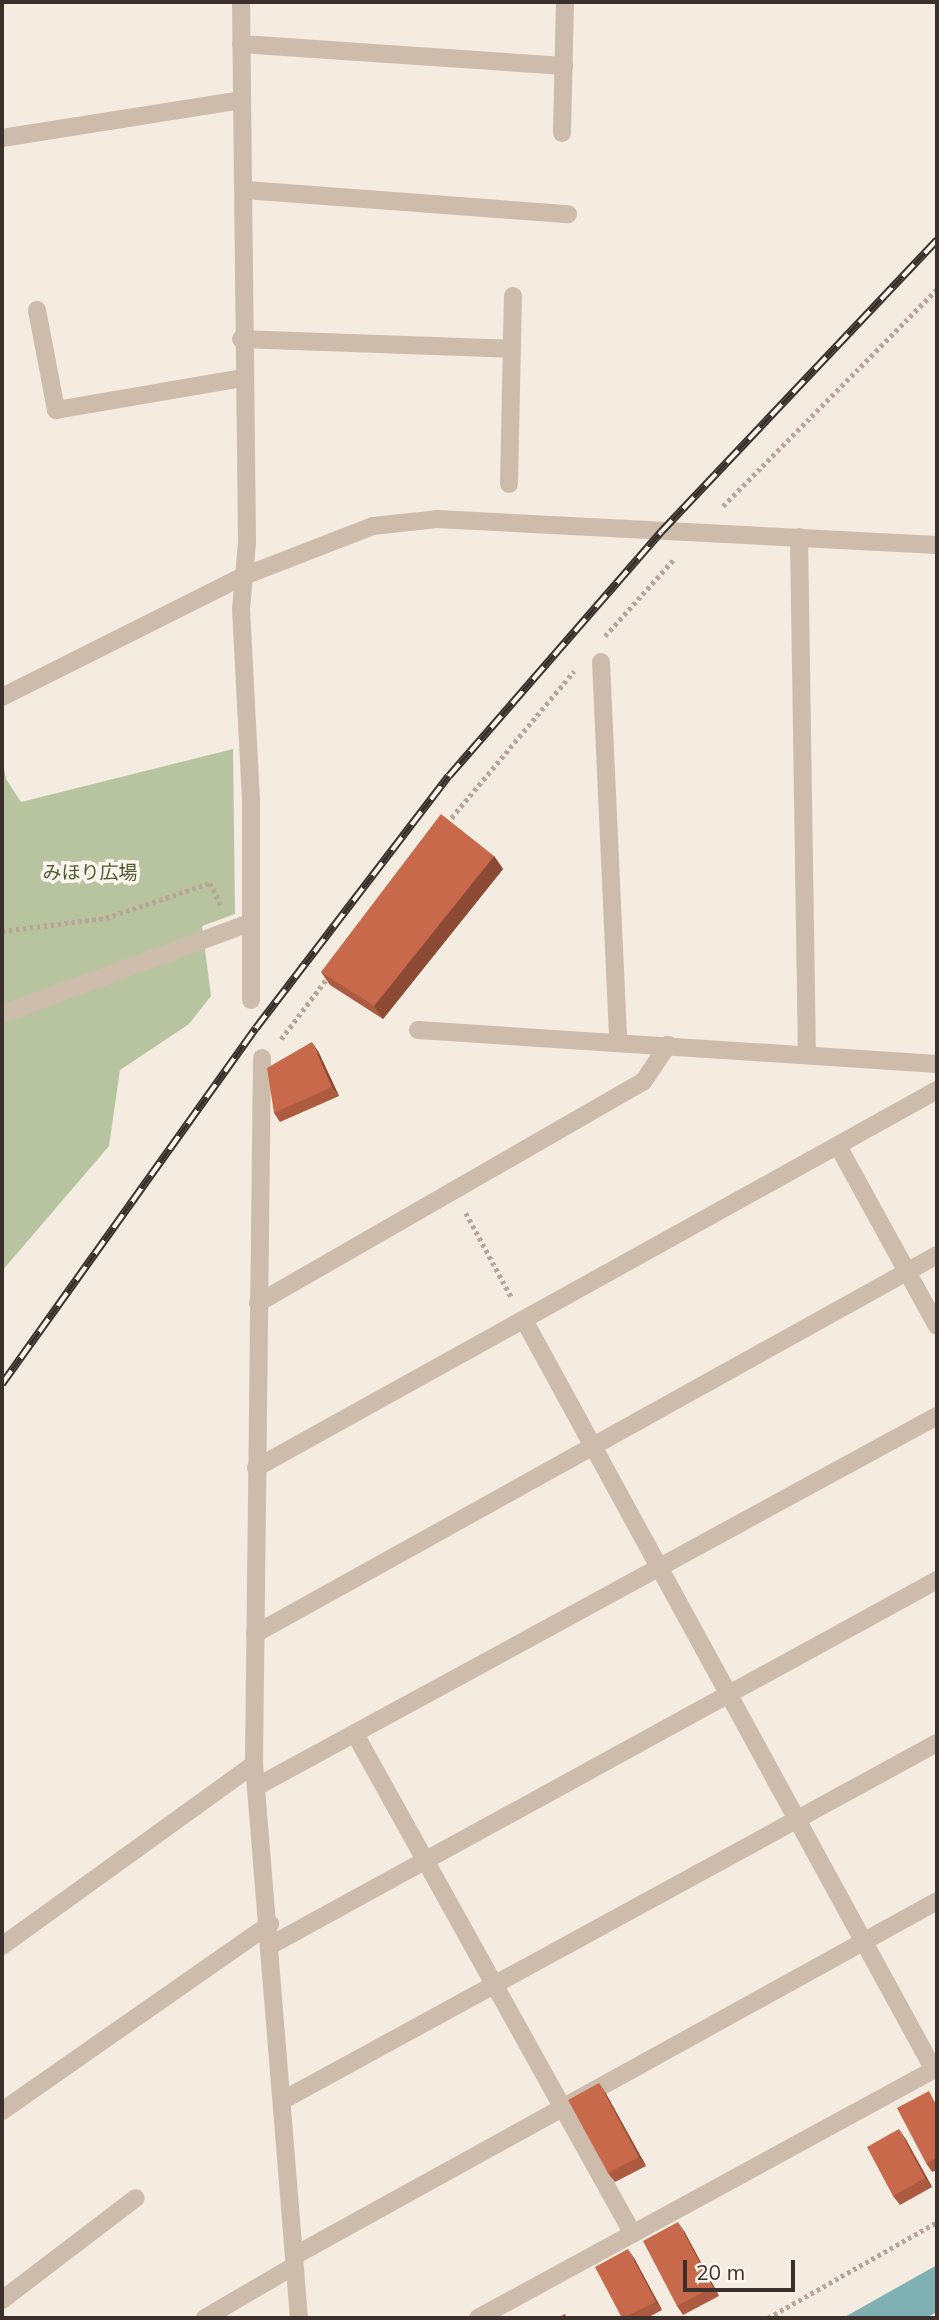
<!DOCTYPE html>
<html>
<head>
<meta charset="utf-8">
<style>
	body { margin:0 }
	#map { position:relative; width:939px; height:2320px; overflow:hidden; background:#f4ebe1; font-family:Mulish,"Noto Sans JP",sans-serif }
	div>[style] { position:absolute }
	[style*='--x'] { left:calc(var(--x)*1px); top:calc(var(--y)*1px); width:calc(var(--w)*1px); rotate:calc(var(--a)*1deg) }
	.green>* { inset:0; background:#b8c4a0 }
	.water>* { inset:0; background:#7fb0b2 }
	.path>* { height:4.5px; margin-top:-2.25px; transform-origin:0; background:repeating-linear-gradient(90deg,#b9a596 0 3.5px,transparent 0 7px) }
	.minor>* { height:18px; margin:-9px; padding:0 9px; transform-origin:9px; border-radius:9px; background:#cdbbac }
	.rail>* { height:8px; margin-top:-4px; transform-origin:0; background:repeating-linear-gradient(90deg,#fbf5ee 0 16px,#3b302b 0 32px); box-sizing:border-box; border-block:2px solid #3b302b }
	.wall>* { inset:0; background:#ac5a40 }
	.shaded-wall>* { inset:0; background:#8c4a34 }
	.building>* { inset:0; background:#c8694b }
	span { translate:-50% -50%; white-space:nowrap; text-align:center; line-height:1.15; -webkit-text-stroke:7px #fbf5ee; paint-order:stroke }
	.park-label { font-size:19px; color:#4a5a2e }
	.frame { position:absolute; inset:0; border:4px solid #3b302b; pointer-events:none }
	.scale { position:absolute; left:683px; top:2260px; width:112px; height:32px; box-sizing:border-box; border:4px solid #3b302b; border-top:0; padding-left:9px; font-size:21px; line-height:24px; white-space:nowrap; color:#3b302b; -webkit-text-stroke:5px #fbf5ee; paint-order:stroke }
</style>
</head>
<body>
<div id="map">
	<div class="green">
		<div style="clip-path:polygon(233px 749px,235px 914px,202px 926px,211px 996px,189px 1024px,120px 1070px,109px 1146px,2px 1271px,2px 757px,6px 779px,21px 802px)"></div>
	</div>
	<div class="water">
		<div style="clip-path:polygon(937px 2265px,937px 2312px,926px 2318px,843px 2318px)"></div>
	</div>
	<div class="path">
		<div style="--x:723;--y:506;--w:305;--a:-45.4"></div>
		<div style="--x:605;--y:636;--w:103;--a:-48.1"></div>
		<div style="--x:447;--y:823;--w:198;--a:-50.1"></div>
		<div style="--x:2;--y:931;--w:105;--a:-7.1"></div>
		<div style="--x:106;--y:918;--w:110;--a:-18.6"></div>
		<div style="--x:210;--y:883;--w:25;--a:64"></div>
		<div style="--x:281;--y:1039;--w:78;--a:-52.8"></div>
		<div style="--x:466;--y:1213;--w:97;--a:61.6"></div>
		<div style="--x:768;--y:2318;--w:194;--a:-29.6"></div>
	</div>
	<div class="minor">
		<div style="--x:241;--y:2;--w:541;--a:89.36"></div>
		<div style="--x:247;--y:543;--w:66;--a:95.2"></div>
		<div style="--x:241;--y:609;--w:190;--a:87"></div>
		<div style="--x:251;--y:799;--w:201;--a:90"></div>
		<div style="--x:241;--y:44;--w:324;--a:3.9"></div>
		<div style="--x:562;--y:133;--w:131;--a:-88.7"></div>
		<div style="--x:2;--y:138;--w:242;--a:-9"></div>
		<div style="--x:246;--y:190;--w:323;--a:4.3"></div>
		<div style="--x:37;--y:310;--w:102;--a:79.2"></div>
		<div style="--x:56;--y:410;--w:190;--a:-9.7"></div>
		<div style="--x:241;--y:339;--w:270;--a:2.1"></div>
		<div style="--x:509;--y:484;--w:188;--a:-88.8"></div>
		<div style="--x:799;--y:537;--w:518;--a:89.12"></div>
		<div style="--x:601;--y:662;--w:379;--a:87.4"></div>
		<div style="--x:2;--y:697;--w:271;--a:-26.6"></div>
		<div style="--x:244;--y:576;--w:138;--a:-21.2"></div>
		<div style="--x:373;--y:526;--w:64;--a:-6.2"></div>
		<div style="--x:437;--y:519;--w:501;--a:2.98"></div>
		<div style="--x:2;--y:1014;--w:261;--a:-20.2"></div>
		<div style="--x:418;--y:1030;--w:520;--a:3.75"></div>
		<div style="--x:262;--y:1058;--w:706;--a:90.65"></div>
		<div style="--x:254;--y:1764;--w:556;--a:85.36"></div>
		<div style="--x:838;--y:1146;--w:205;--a:61.2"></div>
		<div style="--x:258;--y:1303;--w:444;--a:-29.9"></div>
		<div style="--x:643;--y:1082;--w:45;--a:-56"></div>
		<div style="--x:524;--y:1320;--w:855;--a:61.34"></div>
		<div style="--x:256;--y:1468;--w:779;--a:-29.03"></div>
		<div style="--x:255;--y:1634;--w:780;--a:-29.06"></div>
		<div style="--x:355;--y:1734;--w:572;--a:60.93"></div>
		<div style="--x:256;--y:1787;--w:776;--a:-28.58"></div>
		<div style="--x:273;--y:1944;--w:757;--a:-28.73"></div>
		<div style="--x:2;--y:1946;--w:311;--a:-35.8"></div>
		<div style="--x:285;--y:2099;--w:743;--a:-28.64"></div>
		<div style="--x:2;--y:2111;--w:327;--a:-34.9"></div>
		<div style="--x:294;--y:2256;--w:734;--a:-28.9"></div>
		<div style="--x:2;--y:2300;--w:168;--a:-37.3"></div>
		<div style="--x:205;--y:2318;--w:103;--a:-30.3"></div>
		<div style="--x:478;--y:2318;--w:523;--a:-28.58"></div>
	</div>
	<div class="rail">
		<div style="--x:2;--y:1384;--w:437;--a:-54.5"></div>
		<div style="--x:256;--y:1028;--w:317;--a:-52.6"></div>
		<div style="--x:449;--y:776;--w:323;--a:-49"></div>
		<div style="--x:661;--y:532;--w:402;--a:-46.6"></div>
	</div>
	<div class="wall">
		<div style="clip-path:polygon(494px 856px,503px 869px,383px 1019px,330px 985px,321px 972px)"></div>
		<div style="clip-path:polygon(318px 1051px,339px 1096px,280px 1122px,274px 1113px)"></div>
		<div style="clip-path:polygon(605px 2092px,646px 2166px,615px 2182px,608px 2173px)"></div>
		<div style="clip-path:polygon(935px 2100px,937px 2104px,937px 2170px,932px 2172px,926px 2163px)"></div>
		<div style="clip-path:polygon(905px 2138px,932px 2187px,900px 2205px,893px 2196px)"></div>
		<div style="clip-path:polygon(684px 2231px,719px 2296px,683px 2315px,677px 2306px)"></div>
		<div style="clip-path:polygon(634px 2258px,662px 2310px,647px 2318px,622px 2318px)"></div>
	</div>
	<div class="shaded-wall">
		<div style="clip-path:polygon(494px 856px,503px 869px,383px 1019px,374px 1006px)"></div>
		<div style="clip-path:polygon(312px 1042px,318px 1051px,339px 1096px,332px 1087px)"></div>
		<div style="clip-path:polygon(599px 2083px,605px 2092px,646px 2166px,639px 2157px)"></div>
		<div style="clip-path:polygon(899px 2129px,905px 2138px,932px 2187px,925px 2178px)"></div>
		<div style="clip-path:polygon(678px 2222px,684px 2231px,719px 2296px,713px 2287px)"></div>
		<div style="clip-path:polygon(628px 2249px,634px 2258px,662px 2310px,656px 2302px)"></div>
	</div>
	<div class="building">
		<div style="clip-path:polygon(441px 814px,494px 856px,374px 1006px,321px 972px)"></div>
		<div style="clip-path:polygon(312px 1042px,332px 1087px,274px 1113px,267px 1068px)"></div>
		<div style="clip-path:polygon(599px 2083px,639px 2157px,608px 2173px,568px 2100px)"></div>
		<div style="clip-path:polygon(929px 2091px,937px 2107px,937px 2158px,926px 2163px,897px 2108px)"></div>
		<div style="clip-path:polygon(899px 2129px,925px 2178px,893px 2196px,867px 2147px)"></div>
		<div style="clip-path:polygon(678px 2222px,713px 2287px,677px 2306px,643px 2241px)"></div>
		<div style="clip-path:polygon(628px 2249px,656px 2302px,622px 2318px,595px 2267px)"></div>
		<div style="clip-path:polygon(565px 2314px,567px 2318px,557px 2318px)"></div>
	</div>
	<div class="park-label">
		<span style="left:90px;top:873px">みほり広場</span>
	</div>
	<div class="frame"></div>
	<div class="scale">20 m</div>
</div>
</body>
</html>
